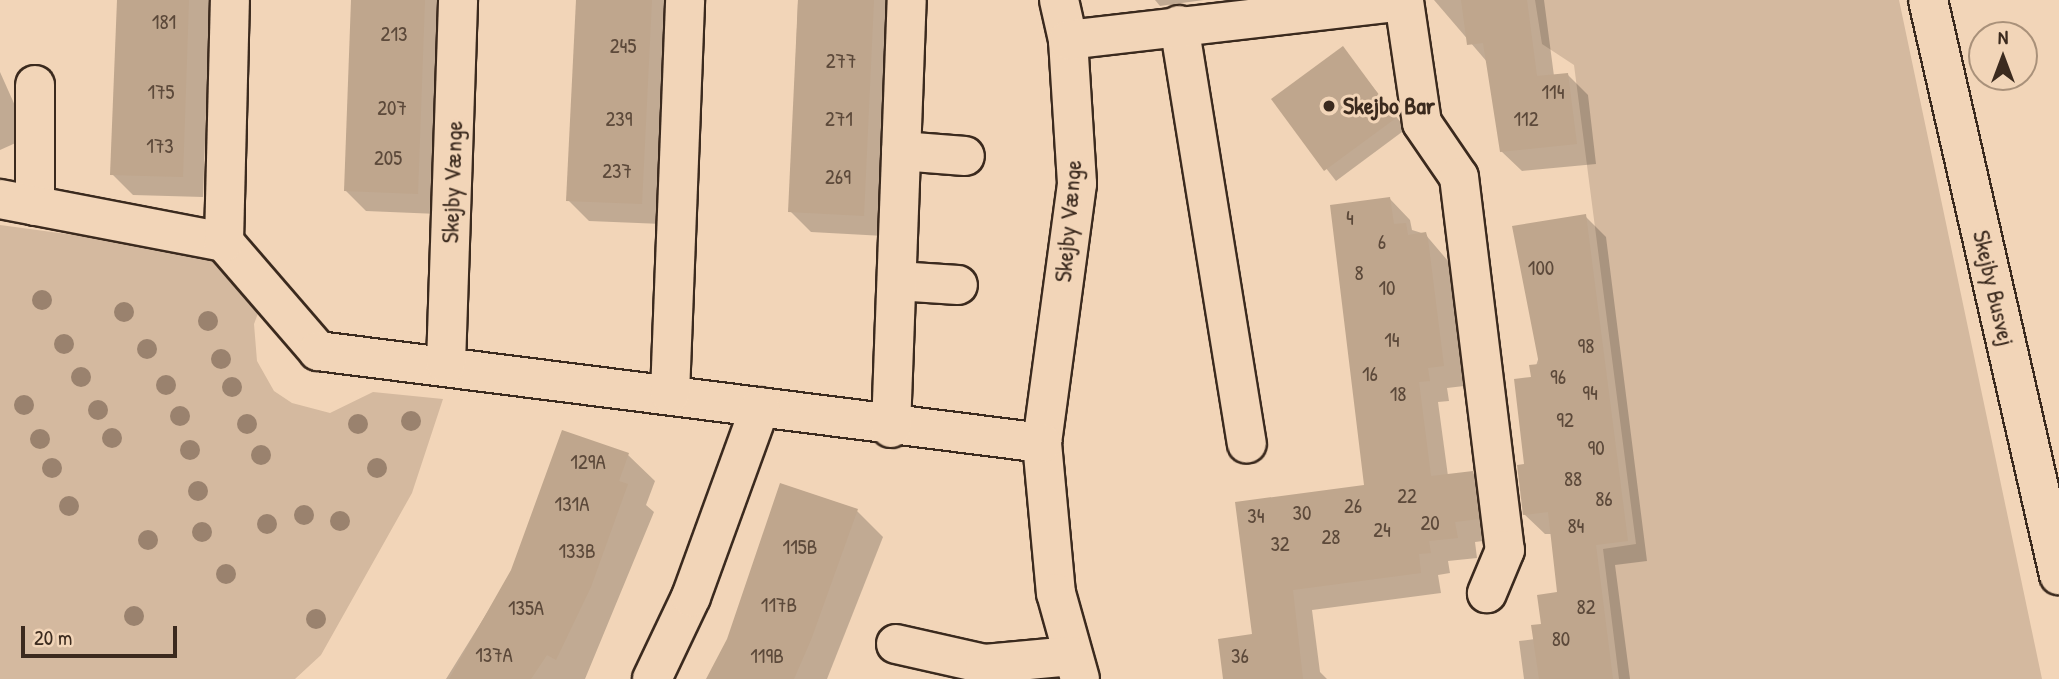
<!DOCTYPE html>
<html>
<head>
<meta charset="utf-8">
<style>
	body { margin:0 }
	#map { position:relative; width:2059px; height:679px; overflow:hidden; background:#f2d5b8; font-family:"Patrick Hand",sans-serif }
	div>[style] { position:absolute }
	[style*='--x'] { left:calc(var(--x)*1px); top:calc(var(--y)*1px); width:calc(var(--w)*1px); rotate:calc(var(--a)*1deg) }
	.green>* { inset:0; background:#d4b99f }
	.shadow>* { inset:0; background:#0003 }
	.building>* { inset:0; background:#bfa68d }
	.roads { filter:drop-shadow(2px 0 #3b2a1e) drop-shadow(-2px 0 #3b2a1e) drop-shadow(0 2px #3b2a1e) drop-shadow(0 -2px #3b2a1e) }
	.minor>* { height:38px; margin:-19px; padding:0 19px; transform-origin:19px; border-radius:19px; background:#f2d5b8 }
	.trees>* { width:20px; height:20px; margin:-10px; border-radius:50%; background:#9a826e }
	.dots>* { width:19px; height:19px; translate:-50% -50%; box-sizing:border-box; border:4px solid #f2d5b8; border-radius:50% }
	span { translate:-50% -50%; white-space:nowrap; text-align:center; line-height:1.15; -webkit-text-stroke:6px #f2d5b8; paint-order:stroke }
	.number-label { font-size:21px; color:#5c493a }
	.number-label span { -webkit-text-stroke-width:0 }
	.poi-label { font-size:24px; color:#3b2a1e; font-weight:700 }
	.left { translate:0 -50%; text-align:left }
	.street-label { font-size:24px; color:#3b2a1e }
	.north { position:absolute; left:1968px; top:21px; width:70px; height:70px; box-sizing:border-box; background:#f2d5b8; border:2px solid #a9917a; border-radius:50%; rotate:0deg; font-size:19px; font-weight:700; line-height:28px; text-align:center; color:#3b2a1e }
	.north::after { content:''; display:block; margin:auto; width:24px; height:32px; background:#3b2a1e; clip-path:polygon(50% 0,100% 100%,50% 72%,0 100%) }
	.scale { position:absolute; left:21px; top:626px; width:156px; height:32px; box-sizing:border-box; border:4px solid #3b2a1e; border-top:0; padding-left:9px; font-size:21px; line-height:24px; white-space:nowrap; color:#3b2a1e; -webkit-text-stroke:5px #f2d5b8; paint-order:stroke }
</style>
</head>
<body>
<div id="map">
	<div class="green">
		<div style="clip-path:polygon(1535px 0,1899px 0,2042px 679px,1619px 679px,1603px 549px,1636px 544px,1574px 65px,1542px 44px)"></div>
		<div style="clip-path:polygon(0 225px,215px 254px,260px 308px,254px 324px,257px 361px,274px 391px,292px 403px,330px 413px,373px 392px,443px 399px,412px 493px,321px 655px,295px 679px,0 679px)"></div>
	</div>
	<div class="shadow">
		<div style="clip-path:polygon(119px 0,210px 0,203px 197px,133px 195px,112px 174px)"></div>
		<div style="clip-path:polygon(352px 0,445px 0,438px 214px,366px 211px,346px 191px)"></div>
		<div style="clip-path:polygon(578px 0,673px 0,662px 224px,589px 221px,568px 200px)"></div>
		<div style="clip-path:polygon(798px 0,896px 0,884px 236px,811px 232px,790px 211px)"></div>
		<div style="clip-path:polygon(1155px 0,1204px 0,1160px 6px)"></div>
		<div style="clip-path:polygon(1434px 0,1544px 0,1554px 76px,1567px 74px,1588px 95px,1596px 164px,1522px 171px,1501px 151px,1488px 63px)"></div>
		<div style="clip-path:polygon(1342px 48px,1406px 129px,1336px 181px,1273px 100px)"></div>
		<div style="clip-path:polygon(0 72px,29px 137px,0 150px)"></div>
		<div style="clip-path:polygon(1390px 199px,1410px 220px,1412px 230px,1425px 234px,1448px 261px,1464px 386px,1447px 388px,1449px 401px,1438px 402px,1448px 476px,1473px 473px,1493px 493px,1499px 539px,1475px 542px,1477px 558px,1448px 561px,1450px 573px,1438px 575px,1441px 593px,1312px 610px,1320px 672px,1327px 679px,1225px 679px,1366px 486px)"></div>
		<div style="clip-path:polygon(1585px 216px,1606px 237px,1647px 561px,1615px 565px,1630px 679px,1524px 679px,1519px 641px,1535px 639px,1559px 594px,1553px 534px,1545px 534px,1524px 514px,1532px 378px)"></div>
		<div style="clip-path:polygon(628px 455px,655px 481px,646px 505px,654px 512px,585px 679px,446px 679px,513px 571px)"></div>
		<div style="clip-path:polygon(857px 511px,883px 537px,827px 679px,708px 679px,729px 639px)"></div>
	</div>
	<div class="building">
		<div style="clip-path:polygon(117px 0,189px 0,183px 177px,110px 175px)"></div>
		<div style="clip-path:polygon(351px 0,425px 0,418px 194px,344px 191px)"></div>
		<div style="clip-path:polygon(576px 0,652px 0,642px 204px,566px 201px)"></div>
		<div style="clip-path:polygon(798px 0,874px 0,864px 216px,788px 212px)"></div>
		<div style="clip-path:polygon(1461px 0,1527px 0,1537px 76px,1568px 73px,1577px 144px,1500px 152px,1483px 43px,1467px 45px)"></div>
		<div style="clip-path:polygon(1343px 46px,1396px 118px,1324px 171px,1271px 99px)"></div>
		<div style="clip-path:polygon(1390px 197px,1394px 224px,1406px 223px,1408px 235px,1426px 232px,1428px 239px,1444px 366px,1428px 368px,1430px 381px,1419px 382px,1431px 476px,1473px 471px,1479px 519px,1455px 522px,1458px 538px,1429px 541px,1431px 553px,1419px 554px,1421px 573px,1293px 590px,1303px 679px,1223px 679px,1218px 639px,1252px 634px,1235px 502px,1364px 485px,1330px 205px)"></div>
		<div style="clip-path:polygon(1586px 214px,1628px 541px,1596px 545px,1613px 679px,1539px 679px,1531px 625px,1541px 624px,1537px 595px,1557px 592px,1548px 512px,1523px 515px,1517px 465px,1524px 464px,1514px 379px,1531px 377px,1529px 365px,1539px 364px,1512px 226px)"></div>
		<div style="clip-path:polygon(562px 430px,629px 453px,619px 481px,628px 484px,591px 587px,556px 660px,547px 655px,531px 679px,449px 679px,511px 570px)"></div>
		<div style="clip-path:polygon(780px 483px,858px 509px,811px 640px,794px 679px,706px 679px,727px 639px)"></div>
	</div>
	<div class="roads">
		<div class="minor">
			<div style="--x:1059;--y:0;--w:41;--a:77.3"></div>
			<div style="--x:1068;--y:40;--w:144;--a:86.4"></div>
			<div style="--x:1077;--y:184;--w:261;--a:97.7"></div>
			<div style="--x:1042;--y:443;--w:151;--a:84.7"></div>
			<div style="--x:1056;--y:593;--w:89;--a:74.4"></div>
			<div style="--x:1928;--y:0;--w:590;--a:77.17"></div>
			<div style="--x:1179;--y:25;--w:424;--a:80.8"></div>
			<div style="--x:1068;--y:40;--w:338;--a:-6.6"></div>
			<div style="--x:1404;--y:1;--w:123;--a:81.6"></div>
			<div style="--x:1422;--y:123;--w:65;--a:55.6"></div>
			<div style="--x:1459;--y:177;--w:376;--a:83"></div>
			<div style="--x:1505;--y:550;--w:47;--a:112.7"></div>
			<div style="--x:35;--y:85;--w:121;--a:90"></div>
			<div style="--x:901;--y:151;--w:64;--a:4.5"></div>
			<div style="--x:0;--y:199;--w:228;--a:10.9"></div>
			<div style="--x:224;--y:242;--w:144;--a:49.2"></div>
			<div style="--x:318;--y:351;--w:730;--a:7.24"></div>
			<div style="--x:224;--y:242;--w:242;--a:-88.6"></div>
			<div style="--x:897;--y:281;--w:61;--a:3.8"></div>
			<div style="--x:446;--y:364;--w:364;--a:-88.1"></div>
			<div style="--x:670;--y:394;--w:394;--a:-87.8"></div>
			<div style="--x:891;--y:428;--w:428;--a:-87.9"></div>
			<div style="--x:896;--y:644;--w:91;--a:12.7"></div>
			<div style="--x:985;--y:664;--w:87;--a:-5.3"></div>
			<div style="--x:652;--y:679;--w:91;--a:-64.6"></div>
			<div style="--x:691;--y:597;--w:202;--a:-70"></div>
		</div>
	</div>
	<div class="trees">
		<div style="left:42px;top:300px"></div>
		<div style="left:124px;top:312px"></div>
		<div style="left:208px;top:321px"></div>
		<div style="left:64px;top:344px"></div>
		<div style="left:147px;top:349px"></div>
		<div style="left:221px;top:359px"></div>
		<div style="left:81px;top:377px"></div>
		<div style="left:166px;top:385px"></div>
		<div style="left:232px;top:387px"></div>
		<div style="left:24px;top:405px"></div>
		<div style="left:98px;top:410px"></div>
		<div style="left:180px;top:416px"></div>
		<div style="left:411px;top:421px"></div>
		<div style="left:247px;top:424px"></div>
		<div style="left:358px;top:424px"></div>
		<div style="left:112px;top:438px"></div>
		<div style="left:40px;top:439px"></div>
		<div style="left:190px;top:450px"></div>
		<div style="left:261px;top:455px"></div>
		<div style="left:52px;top:468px"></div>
		<div style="left:377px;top:468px"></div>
		<div style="left:198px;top:491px"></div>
		<div style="left:69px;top:506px"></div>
		<div style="left:304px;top:515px"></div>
		<div style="left:340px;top:521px"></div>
		<div style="left:267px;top:524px"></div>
		<div style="left:202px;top:532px"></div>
		<div style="left:148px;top:540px"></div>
		<div style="left:226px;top:574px"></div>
		<div style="left:134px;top:616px"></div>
		<div style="left:316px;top:619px"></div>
	</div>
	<div class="dots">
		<div style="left:1329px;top:106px;background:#3b2a1e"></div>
	</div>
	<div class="number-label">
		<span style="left:164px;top:22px">181</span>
		<span style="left:394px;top:34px">213</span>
		<span style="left:623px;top:46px">245</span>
		<span style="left:841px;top:61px">277</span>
		<span style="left:161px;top:92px">175</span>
		<span style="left:1553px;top:92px">114</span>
		<span style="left:392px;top:108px">207</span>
		<span style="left:619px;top:119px">239</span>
		<span style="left:839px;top:119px">271</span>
		<span style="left:1526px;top:119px">112</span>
		<span style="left:160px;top:146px">173</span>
		<span style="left:388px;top:158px">205</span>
		<span style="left:617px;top:171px">237</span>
		<span style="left:838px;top:177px">269</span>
		<span style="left:1350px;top:218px">4</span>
		<span style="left:1382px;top:242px">6</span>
		<span style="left:1541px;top:268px">100</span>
		<span style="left:1359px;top:273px">8</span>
		<span style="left:1387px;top:288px">10</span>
		<span style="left:1392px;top:340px">14</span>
		<span style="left:1586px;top:346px">98</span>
		<span style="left:1370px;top:374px">16</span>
		<span style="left:1558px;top:377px">96</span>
		<span style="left:1590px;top:393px">94</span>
		<span style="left:1398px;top:394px">18</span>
		<span style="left:1565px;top:420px">92</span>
		<span style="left:1596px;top:448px">90</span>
		<span style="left:588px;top:462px">129A</span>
		<span style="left:1573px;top:479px">88</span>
		<span style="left:1407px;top:496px">22</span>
		<span style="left:1604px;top:499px">86</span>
		<span style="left:572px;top:504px">131A</span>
		<span style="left:1353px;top:506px">26</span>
		<span style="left:1302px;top:513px">30</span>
		<span style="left:1256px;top:516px">34</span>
		<span style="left:1430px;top:523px">20</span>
		<span style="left:1576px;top:526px">84</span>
		<span style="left:1382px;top:530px">24</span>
		<span style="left:1331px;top:537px">28</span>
		<span style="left:1280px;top:544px">32</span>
		<span style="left:800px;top:547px">115B</span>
		<span style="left:577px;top:551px">133B</span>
		<span style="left:779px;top:605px">117B</span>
		<span style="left:1586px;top:607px">82</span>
		<span style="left:526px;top:608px">135A</span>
		<span style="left:1561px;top:639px">80</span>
		<span style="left:494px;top:655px">137A</span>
		<span style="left:767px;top:656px">119B</span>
		<span style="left:1240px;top:656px">36</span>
	</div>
	<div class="poi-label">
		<span class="left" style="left:1343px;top:106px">Skejbo Bar</span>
	</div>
	<div class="street-label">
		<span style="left:452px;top:182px;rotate:-88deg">Skejby Vænge</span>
		<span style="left:1068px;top:221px;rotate:-85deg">Skejby Vænge</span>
		<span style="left:1994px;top:288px;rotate:77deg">Skejby Busvej</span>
	</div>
	<div class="north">N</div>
	<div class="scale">20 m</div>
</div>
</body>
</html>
